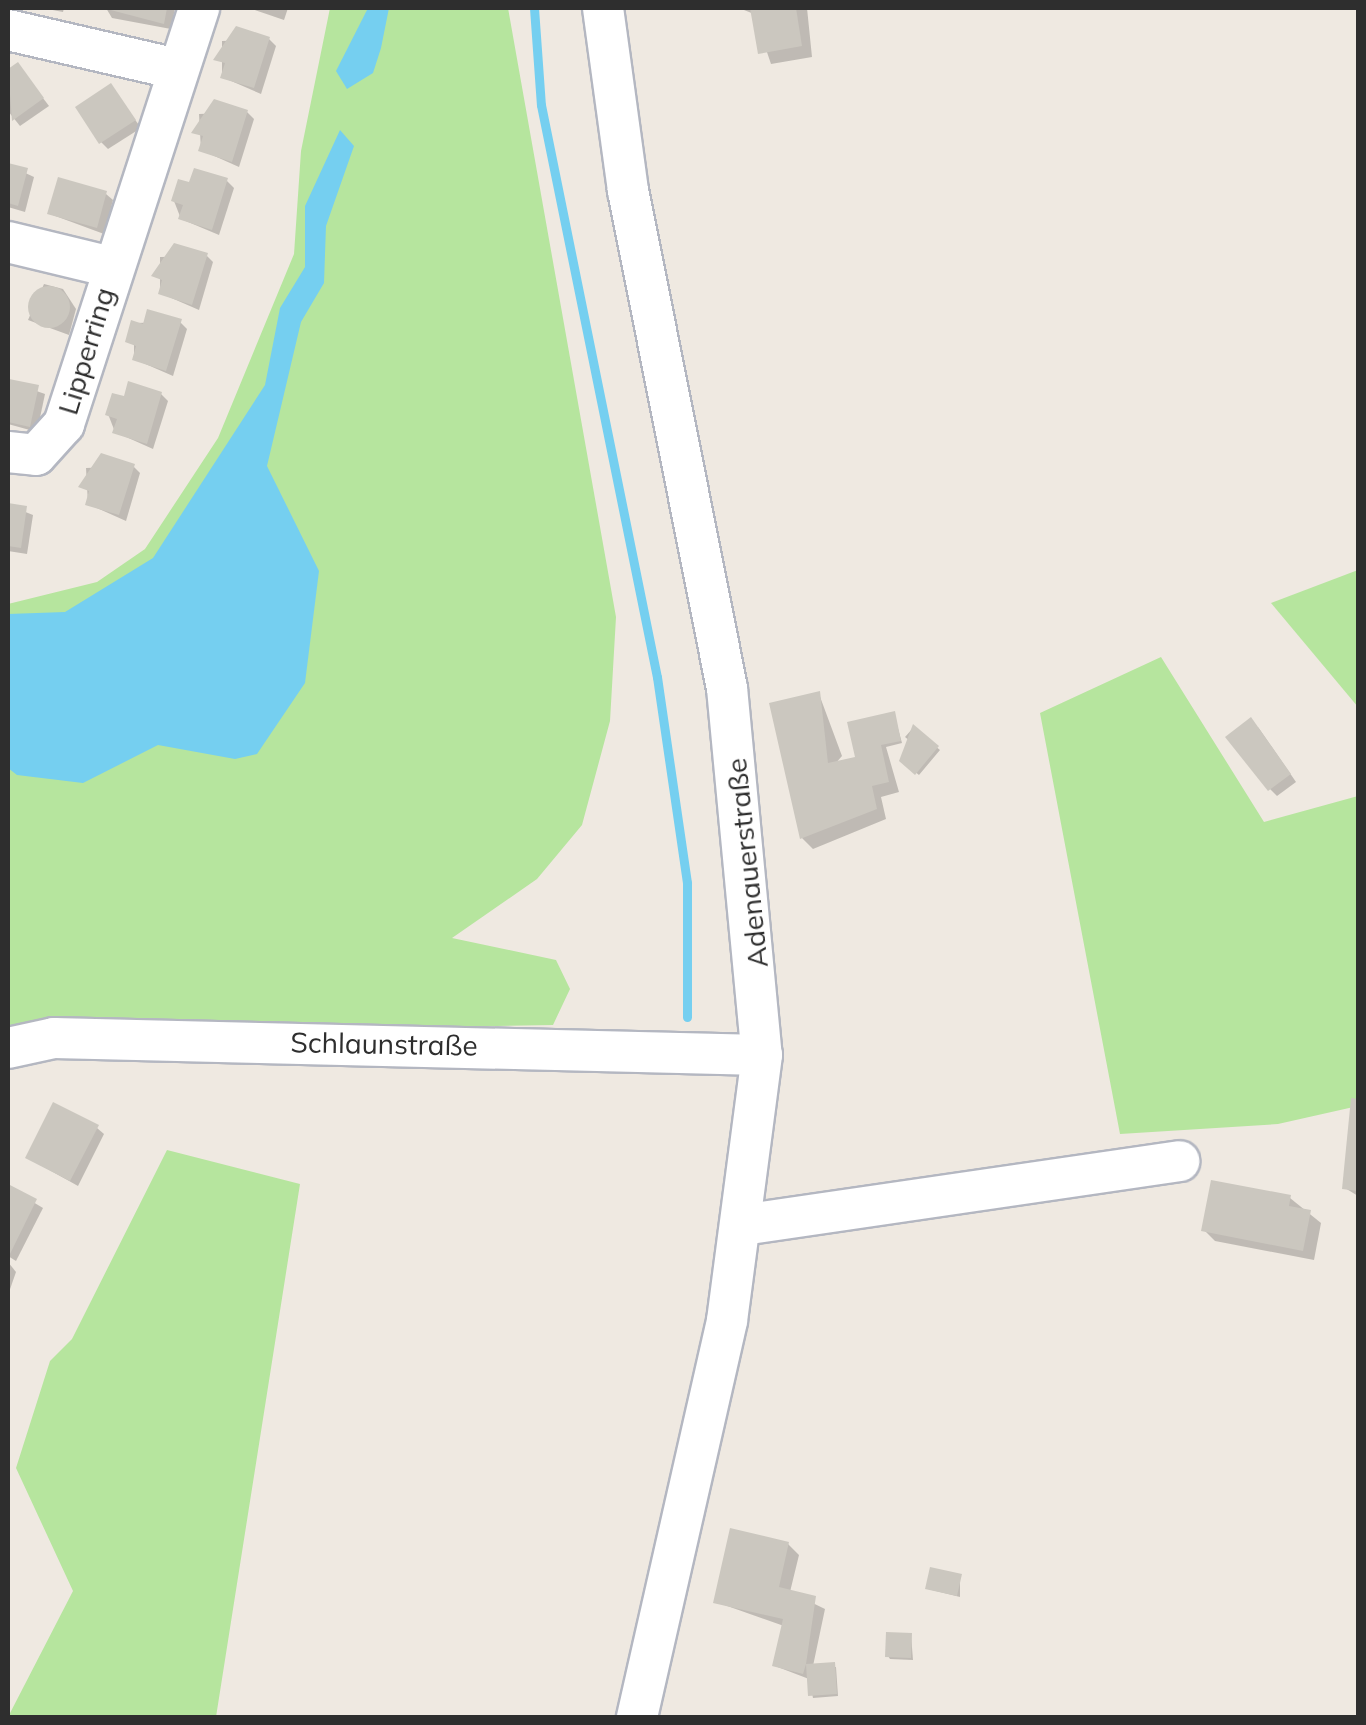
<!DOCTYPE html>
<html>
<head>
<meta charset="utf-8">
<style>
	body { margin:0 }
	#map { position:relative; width:1366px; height:1725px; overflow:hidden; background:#efe9e1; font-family:Mulish,sans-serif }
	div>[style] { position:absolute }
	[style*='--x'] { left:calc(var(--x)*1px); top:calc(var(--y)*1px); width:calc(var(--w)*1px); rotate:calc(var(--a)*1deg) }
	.green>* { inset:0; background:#b6e59e }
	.water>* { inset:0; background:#75cff0 }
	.shadow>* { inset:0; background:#0003 }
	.stream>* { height:9px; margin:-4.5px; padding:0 4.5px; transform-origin:4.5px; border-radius:4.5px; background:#75cff0 }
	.building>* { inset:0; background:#cbc7bf }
	.round { border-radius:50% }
	.roads { filter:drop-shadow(2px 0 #b4b7c1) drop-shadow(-2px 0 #b4b7c1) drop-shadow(0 2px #b4b7c1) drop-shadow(0 -2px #b4b7c1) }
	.minor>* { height:40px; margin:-20px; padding:0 20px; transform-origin:20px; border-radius:20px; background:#fff }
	span { translate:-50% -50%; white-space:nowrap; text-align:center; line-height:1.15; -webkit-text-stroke:8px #fff; paint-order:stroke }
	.street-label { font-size:28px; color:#2e2e2e }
	.frame { position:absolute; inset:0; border:10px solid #2e2e2e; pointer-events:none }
</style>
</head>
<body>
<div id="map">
	<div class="green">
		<div style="clip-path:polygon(330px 8px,508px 8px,616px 617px,610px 721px,582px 825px,537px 879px,452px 938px,556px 960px,570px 989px,553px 1025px,8px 1035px,8px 604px,97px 582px,145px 549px,218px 438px,294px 254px,301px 151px)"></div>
		<div style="clip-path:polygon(1358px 570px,1358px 707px,1271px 603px)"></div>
		<div style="clip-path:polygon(1161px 657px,1264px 822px,1358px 796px,1358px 1106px,1278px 1124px,1120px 1134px,1040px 713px)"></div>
		<div style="clip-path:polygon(167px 1150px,300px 1184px,216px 1717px,8px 1717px,73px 1591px,16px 1468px,50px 1361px,72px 1339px)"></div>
	</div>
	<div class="water">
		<div style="clip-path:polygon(368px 8px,389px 8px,381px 48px,373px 73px,347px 89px,336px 71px)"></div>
		<div style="clip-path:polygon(340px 130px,354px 146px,326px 226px,324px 283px,301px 322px,267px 466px,319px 571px,305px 683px,257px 754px,235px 759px,158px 745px,83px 783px,17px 775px,8px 768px,8px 614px,65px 612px,153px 558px,265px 385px,280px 308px,305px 267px,305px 206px)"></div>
	</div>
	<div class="shadow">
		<div style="clip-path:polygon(42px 8px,64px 8px,63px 12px)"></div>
		<div style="clip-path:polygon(106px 8px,175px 8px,171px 29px,112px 18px)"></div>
		<div style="clip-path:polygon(249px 8px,288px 8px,284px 20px)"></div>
		<div style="clip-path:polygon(739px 8px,807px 8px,812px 57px,771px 64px,754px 14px)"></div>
		<div style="clip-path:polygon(269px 39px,276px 46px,261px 94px,222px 77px,222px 41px)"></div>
		<div style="clip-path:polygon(18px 65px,49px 106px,20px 126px,8px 111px,8px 73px)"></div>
		<div style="clip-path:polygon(111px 86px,141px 128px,108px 149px,101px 142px)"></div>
		<div style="clip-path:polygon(247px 112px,254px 119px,239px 167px,201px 150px,199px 114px)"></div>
		<div style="clip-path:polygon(8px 165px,34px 177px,25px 212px,8px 207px)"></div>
		<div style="clip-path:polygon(227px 181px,234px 188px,219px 235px,181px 219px,174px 201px,191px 186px)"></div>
		<div style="clip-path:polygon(106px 194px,113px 200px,104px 234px,50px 214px)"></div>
		<div style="clip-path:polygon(207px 256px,213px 262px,199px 310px,160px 293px,160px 257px)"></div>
		<div style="clip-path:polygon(44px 284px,63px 289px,76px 309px,69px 335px,28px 320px)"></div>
		<div style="clip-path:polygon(180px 322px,187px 329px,173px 376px,134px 359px,134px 323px)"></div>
		<div style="clip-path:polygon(11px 382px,45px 394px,37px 432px,8px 424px)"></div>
		<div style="clip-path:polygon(161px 394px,168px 401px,153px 449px,115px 432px,108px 414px,125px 399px)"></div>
		<div style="clip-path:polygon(133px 466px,140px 473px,126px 521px,88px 504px,86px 468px)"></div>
		<div style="clip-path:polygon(8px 505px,33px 515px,27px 554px,8px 551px)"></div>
		<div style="clip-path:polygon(819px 694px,842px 756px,835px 764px,858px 759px,894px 714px,902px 743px,886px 747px,899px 792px,881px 797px,886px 819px,813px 849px,802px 838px)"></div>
		<div style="clip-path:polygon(1258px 727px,1296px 782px,1277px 796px,1270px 789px)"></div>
		<div style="clip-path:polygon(913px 728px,940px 750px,919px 775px,902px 761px,915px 745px,905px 737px)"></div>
		<div style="clip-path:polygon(1353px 1101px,1358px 1102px,1358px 1196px,1345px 1188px)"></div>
		<div style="clip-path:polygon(97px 1128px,104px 1134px,78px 1186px,28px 1158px)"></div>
		<div style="clip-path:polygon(8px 1187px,43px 1208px,16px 1261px,8px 1256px)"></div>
		<div style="clip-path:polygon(1290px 1198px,1321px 1223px,1314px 1260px,1215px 1241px,1204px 1230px)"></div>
		<div style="clip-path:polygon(8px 1262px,16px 1272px,8px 1295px)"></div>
		<div style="clip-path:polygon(788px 1544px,799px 1555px,790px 1592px,825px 1609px,813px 1666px,836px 1667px,838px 1696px,813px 1698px,809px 1679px,775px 1666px,784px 1626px,716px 1602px)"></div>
		<div style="clip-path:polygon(960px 1576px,960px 1597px,928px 1589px)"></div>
		<div style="clip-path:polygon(911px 1635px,913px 1660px,890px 1659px,888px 1656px)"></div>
	</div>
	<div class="stream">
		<div style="--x:534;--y:8;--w:97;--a:85.9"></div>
		<div style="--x:541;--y:105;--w:584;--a:78.54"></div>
		<div style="--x:657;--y:677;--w:208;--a:81.7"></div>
		<div style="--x:687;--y:883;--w:134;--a:90"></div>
	</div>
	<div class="building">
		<div style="clip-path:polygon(103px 8px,167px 8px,164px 24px)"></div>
		<div style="clip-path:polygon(750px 8px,796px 8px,802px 46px,758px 54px)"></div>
		<div style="clip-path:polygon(236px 26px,270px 37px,254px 88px,220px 78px,225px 63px,213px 60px)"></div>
		<div style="clip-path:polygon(18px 62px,44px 98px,12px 121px,8px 69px)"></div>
		<div style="clip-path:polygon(111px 83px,136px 120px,99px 144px,75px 107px)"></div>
		<div style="clip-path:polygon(214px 99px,248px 110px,232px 162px,198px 151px,203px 136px,191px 133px)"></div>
		<div style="clip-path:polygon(8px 163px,28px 168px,18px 206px,8px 203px)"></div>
		<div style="clip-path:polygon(194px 168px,228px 178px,212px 230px,178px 219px,183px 205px,171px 201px,178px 179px,189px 182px)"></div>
		<div style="clip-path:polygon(58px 177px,107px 191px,97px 228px,47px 214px)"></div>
		<div style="clip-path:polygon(174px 243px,208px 253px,192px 305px,158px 294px,162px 280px,151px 276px)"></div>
		<div class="round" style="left:28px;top:286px;width:42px;height:42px"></div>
		<div style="clip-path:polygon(147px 309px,182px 319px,166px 371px,132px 360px,136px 346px,125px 342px,131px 320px,143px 324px)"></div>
		<div style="clip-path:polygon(9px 379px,39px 385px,30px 427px,8px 422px)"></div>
		<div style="clip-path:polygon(128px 381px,162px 392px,147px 444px,112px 433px,117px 419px,105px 415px,112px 393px,124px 396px)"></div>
		<div style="clip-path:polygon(101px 453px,135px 464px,119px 515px,85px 505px,89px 491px,78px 487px)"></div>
		<div style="clip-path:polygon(8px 503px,27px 506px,21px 548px,8px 546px)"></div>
		<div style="clip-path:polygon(820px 691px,828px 763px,855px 757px,847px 722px,895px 711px,901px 741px,881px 745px,889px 782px,872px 786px,877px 809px,800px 839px,769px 703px)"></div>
		<div style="clip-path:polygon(1251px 717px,1291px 774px,1268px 791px,1225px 737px)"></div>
		<div style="clip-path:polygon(913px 724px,939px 746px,915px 775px,899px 761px)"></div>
		<div style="clip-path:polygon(1351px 1098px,1358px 1099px,1358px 1191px,1342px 1189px)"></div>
		<div style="clip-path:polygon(53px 1102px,99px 1125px,70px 1181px,25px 1158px)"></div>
		<div style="clip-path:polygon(1211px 1180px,1291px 1195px,1289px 1206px,1311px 1210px,1303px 1251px,1201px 1231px)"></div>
		<div style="clip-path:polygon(8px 1184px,37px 1199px,8px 1258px)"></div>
		<div style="clip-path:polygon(730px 1528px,789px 1542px,779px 1587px,816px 1596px,806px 1664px,835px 1662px,837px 1694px,808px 1696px,806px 1664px,803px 1674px,772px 1666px,783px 1619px,713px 1603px)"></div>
		<div style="clip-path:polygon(930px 1567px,962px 1574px,957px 1596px,925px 1589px)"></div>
		<div style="clip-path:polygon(886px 1632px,912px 1633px,911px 1658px,885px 1657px)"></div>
	</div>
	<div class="roads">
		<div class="minor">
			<div style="--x:603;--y:8;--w:184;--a:82.2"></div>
			<div style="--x:628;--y:190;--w:508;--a:78.76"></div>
			<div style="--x:727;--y:688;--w:369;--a:84.6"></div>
			<div style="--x:762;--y:1055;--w:268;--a:97.5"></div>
			<div style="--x:727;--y:1321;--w:407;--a:102.8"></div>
			<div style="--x:8;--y:30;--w:169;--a:13"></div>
			<div style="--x:8;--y:242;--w:106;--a:13.6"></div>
			<div style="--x:8;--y:452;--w:28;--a:6"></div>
			<div style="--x:36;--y:455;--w:42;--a:-47.9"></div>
			<div style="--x:64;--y:424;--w:437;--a:-72"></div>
			<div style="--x:8;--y:1048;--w:47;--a:-12.3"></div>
			<div style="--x:54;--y:1038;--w:708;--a:1.38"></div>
			<div style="--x:742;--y:1225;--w:442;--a:-8.3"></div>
		</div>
	</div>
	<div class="street-label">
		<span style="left:86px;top:351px;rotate:-73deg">Lipperring</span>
		<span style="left:747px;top:863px;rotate:-96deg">Adenauerstraße</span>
		<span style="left:384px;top:1044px;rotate:1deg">Schlaunstraße</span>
	</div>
	<div class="frame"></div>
</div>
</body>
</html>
